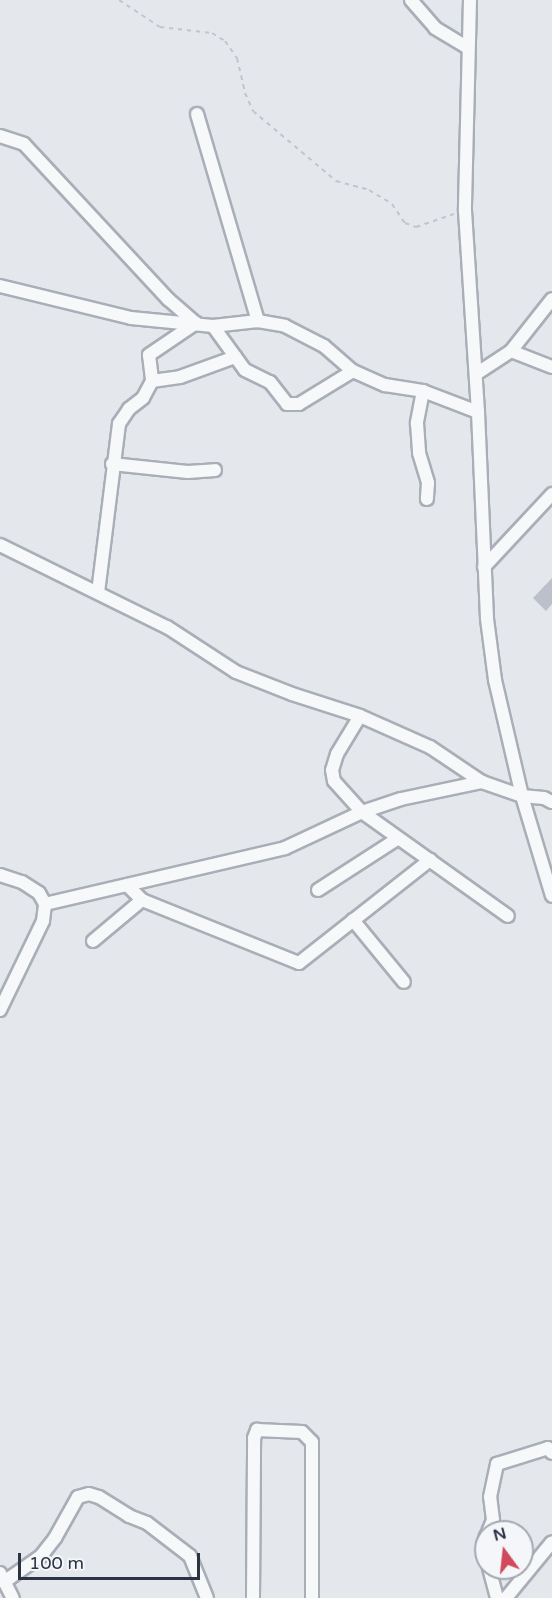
<!DOCTYPE html>
<html>
<head>
<meta charset="utf-8">
<style>
	body { margin:0 }
	#map { position:relative; width:552px; height:1598px; overflow:hidden; background:#e4e7ec; font-family:"Varela Round",sans-serif }
	div>[style] { position:absolute }
	[style*='--x'] { left:calc(var(--x)*1px); top:calc(var(--y)*1px); width:calc(var(--w)*1px); rotate:calc(var(--a)*1deg) }
	.building>* { inset:0; background:#bbc0ca }
	.path>* { height:2px; margin-top:-1px; transform-origin:0; background:repeating-linear-gradient(90deg,#c2c5cb 0 4.5px,transparent 0 9px) }
	.roads { filter:drop-shadow(2px 0 #a9aeb7) drop-shadow(-2px 0 #a9aeb7) drop-shadow(0 2px #a9aeb7) drop-shadow(0 -2px #a9aeb7) }
	.minor>* { height:12px; margin:-6px; padding:0 6px; transform-origin:6px; border-radius:6px; background:#f7f8fa }
	span { translate:-50% -50%; white-space:nowrap; text-align:center; line-height:1.15; -webkit-text-stroke:4.5px #f4f6f9; paint-order:stroke }
	.north { position:absolute; left:474px; top:1520px; width:60px; height:60px; box-sizing:border-box; background:#f4f6f9; border:2px solid #a4a8b1; border-radius:50%; rotate:345deg; font-size:16px; font-weight:700; line-height:24px; text-align:center; color:#2b3445 }
	.north::after { content:''; display:block; margin:auto; width:21px; height:27px; background:#d1495b; clip-path:polygon(50% 0,100% 100%,50% 72%,0 100%) }
	.scale { position:absolute; left:18px; top:1553px; width:182px; height:27px; box-sizing:border-box; border:3px solid #2b3445; border-top:0; padding-left:8px; font-size:18px; line-height:21px; white-space:nowrap; color:#2b3445; -webkit-text-stroke:4px #f4f6f9; paint-order:stroke }
</style>
</head>
<body>
<div id="map">
	<div class="building">
		<div style="clip-path:polygon(552px 578px,552px 604px,546px 611px,533px 598px)"></div>
	</div>
	<div class="path">
		<div style="--x:119;--y:0;--w:49;--a:33.4"></div>
		<div style="--x:160;--y:27;--w:52;--a:6.6"></div>
		<div style="--x:212;--y:33;--w:15;--a:32"></div>
		<div style="--x:225;--y:41;--w:21;--a:55"></div>
		<div style="--x:237;--y:58;--w:36;--a:77"></div>
		<div style="--x:245;--y:93;--w:20;--a:66"></div>
		<div style="--x:253;--y:111;--w:109;--a:40.1"></div>
		<div style="--x:336;--y:181;--w:34;--a:15"></div>
		<div style="--x:369;--y:190;--w:27;--a:31"></div>
		<div style="--x:392;--y:204;--w:23;--a:56"></div>
		<div style="--x:405;--y:223;--w:12;--a:20"></div>
		<div style="--x:416;--y:227;--w:40;--a:-18.9"></div>
	</div>
	<div class="roads">
		<div class="minor">
			<div style="--x:411;--y:0;--w:37;--a:49"></div>
			<div style="--x:435;--y:28;--w:39;--a:31"></div>
			<div style="--x:470;--y:0;--w:211;--a:91.4"></div>
			<div style="--x:465;--y:211;--w:201;--a:86.3"></div>
			<div style="--x:478;--y:412;--w:207;--a:87.5"></div>
			<div style="--x:487;--y:619;--w:62;--a:82.5"></div>
			<div style="--x:495;--y:680;--w:119;--a:76.9"></div>
			<div style="--x:522;--y:796;--w:104;--a:73.3"></div>
			<div style="--x:197;--y:114;--w:216;--a:73.6"></div>
			<div style="--x:0;--y:136;--w:25;--a:18"></div>
			<div style="--x:24;--y:144;--w:212;--a:47.1"></div>
			<div style="--x:168;--y:299;--w:37;--a:41"></div>
			<div style="--x:196;--y:323;--w:57;--a:145.8"></div>
			<div style="--x:149;--y:355;--w:26;--a:83"></div>
			<div style="--x:152;--y:381;--w:19;--a:118"></div>
			<div style="--x:143;--y:398;--w:18;--a:142"></div>
			<div style="--x:129;--y:409;--w:18;--a:124"></div>
			<div style="--x:119;--y:424;--w:169;--a:97.1"></div>
			<div style="--x:0;--y:286;--w:135;--a:13.7"></div>
			<div style="--x:131;--y:318;--w:82;--a:5.6"></div>
			<div style="--x:213;--y:326;--w:45;--a:-6.3"></div>
			<div style="--x:258;--y:321;--w:27;--a:10"></div>
			<div style="--x:285;--y:326;--w:44;--a:27.1"></div>
			<div style="--x:324;--y:346;--w:38;--a:41"></div>
			<div style="--x:353;--y:371;--w:35;--a:24"></div>
			<div style="--x:385;--y:385;--w:38;--a:9"></div>
			<div style="--x:423;--y:391;--w:59;--a:20.9"></div>
			<div style="--x:213;--y:326;--w:54;--a:54"></div>
			<div style="--x:245;--y:370;--w:28;--a:26"></div>
			<div style="--x:270;--y:382;--w:28;--a:52"></div>
			<div style="--x:287;--y:404;--w:12;--a:0"></div>
			<div style="--x:299;--y:404;--w:63;--a:-31.4"></div>
			<div style="--x:511;--y:351;--w:44;--a:21.3"></div>
			<div style="--x:476;--y:374;--w:42;--a:-33.3"></div>
			<div style="--x:511;--y:351;--w:66;--a:-51.7"></div>
			<div style="--x:152;--y:381;--w:28;--a:-8"></div>
			<div style="--x:180;--y:377;--w:59;--a:-20"></div>
			<div style="--x:423;--y:391;--w:33;--a:101"></div>
			<div style="--x:417;--y:423;--w:30;--a:86"></div>
			<div style="--x:419;--y:453;--w:31;--a:73"></div>
			<div style="--x:428;--y:483;--w:16;--a:94"></div>
			<div style="--x:112;--y:464;--w:76;--a:6"></div>
			<div style="--x:188;--y:472;--w:27;--a:-4"></div>
			<div style="--x:0;--y:545;--w:186;--a:26.2"></div>
			<div style="--x:167;--y:627;--w:82;--a:33.1"></div>
			<div style="--x:236;--y:672;--w:60;--a:21.4"></div>
			<div style="--x:292;--y:694;--w:71;--a:17.9"></div>
			<div style="--x:360;--y:716;--w:77;--a:23.9"></div>
			<div style="--x:430;--y:747;--w:63;--a:33.9"></div>
			<div style="--x:482;--y:782;--w:42;--a:19.3"></div>
			<div style="--x:522;--y:796;--w:22;--a:5"></div>
			<div style="--x:544;--y:798;--w:9;--a:27"></div>
			<div style="--x:484;--y:567;--w:100;--a:-47"></div>
			<div style="--x:360;--y:716;--w:44;--a:121.2"></div>
			<div style="--x:337;--y:754;--w:17;--a:107"></div>
			<div style="--x:332;--y:770;--w:11;--a:80"></div>
			<div style="--x:334;--y:781;--w:42;--a:47.9"></div>
			<div style="--x:362;--y:812;--w:179;--a:35.5"></div>
			<div style="--x:0;--y:875;--w:23;--a:18"></div>
			<div style="--x:22;--y:882;--w:20;--a:33"></div>
			<div style="--x:39;--y:893;--w:13;--a:61"></div>
			<div style="--x:127;--y:885;--w:21;--a:45"></div>
			<div style="--x:142;--y:900;--w:169;--a:21.9"></div>
			<div style="--x:299;--y:963;--w:167;--a:-38.2"></div>
			<div style="--x:318;--y:890;--w:94;--a:-32.8"></div>
			<div style="--x:353;--y:920;--w:80;--a:50.6"></div>
			<div style="--x:93;--y:941;--w:64;--a:-39.9"></div>
			<div style="--x:0;--y:1010;--w:99;--a:-64.2"></div>
			<div style="--x:43;--y:921;--w:17;--a:-83"></div>
			<div style="--x:45;--y:904;--w:246;--a:-13.1"></div>
			<div style="--x:285;--y:848;--w:85;--a:-25.1"></div>
			<div style="--x:362;--y:812;--w:41;--a:-18.4"></div>
			<div style="--x:401;--y:799;--w:83;--a:-11.9"></div>
			<div style="--x:488;--y:1532;--w:13;--a:-67"></div>
			<div style="--x:493;--y:1520;--w:23;--a:-97"></div>
			<div style="--x:490;--y:1497;--w:34;--a:-78"></div>
			<div style="--x:497;--y:1464;--w:53;--a:-17.4"></div>
			<div style="--x:548;--y:1448;--w:6;--a:51"></div>
			<div style="--x:486;--y:1536;--w:10;--a:107"></div>
			<div style="--x:483;--y:1546;--w:10;--a:73"></div>
			<div style="--x:489;--y:1568;--w:31;--a:75"></div>
			<div style="--x:0;--y:1573;--w:28;--a:63"></div>
			<div style="--x:4;--y:1582;--w:45;--a:-35.1"></div>
			<div style="--x:41;--y:1556;--w:23;--a:-52"></div>
			<div style="--x:55;--y:1538;--w:47;--a:-60.7"></div>
			<div style="--x:78;--y:1497;--w:11;--a:-15"></div>
			<div style="--x:89;--y:1494;--w:10;--a:17"></div>
			<div style="--x:99;--y:1497;--w:36;--a:32"></div>
			<div style="--x:129;--y:1516;--w:19;--a:21"></div>
			<div style="--x:147;--y:1523;--w:54;--a:37.5"></div>
			<div style="--x:190;--y:1556;--w:45;--a:68"></div>
			<div style="--x:253;--y:1598;--w:160;--a:-89.6"></div>
			<div style="--x:254;--y:1438;--w:9;--a:-69"></div>
			<div style="--x:257;--y:1430;--w:45;--a:2.5"></div>
			<div style="--x:302;--y:1432;--w:14;--a:45"></div>
			<div style="--x:312;--y:1442;--w:156;--a:90"></div>
			<div style="--x:506;--y:1598;--w:72;--a:-50.6"></div>
		</div>
	</div>
	<div class="north">N</div>
	<div class="scale">100 m</div>
</div>
</body>
</html>
